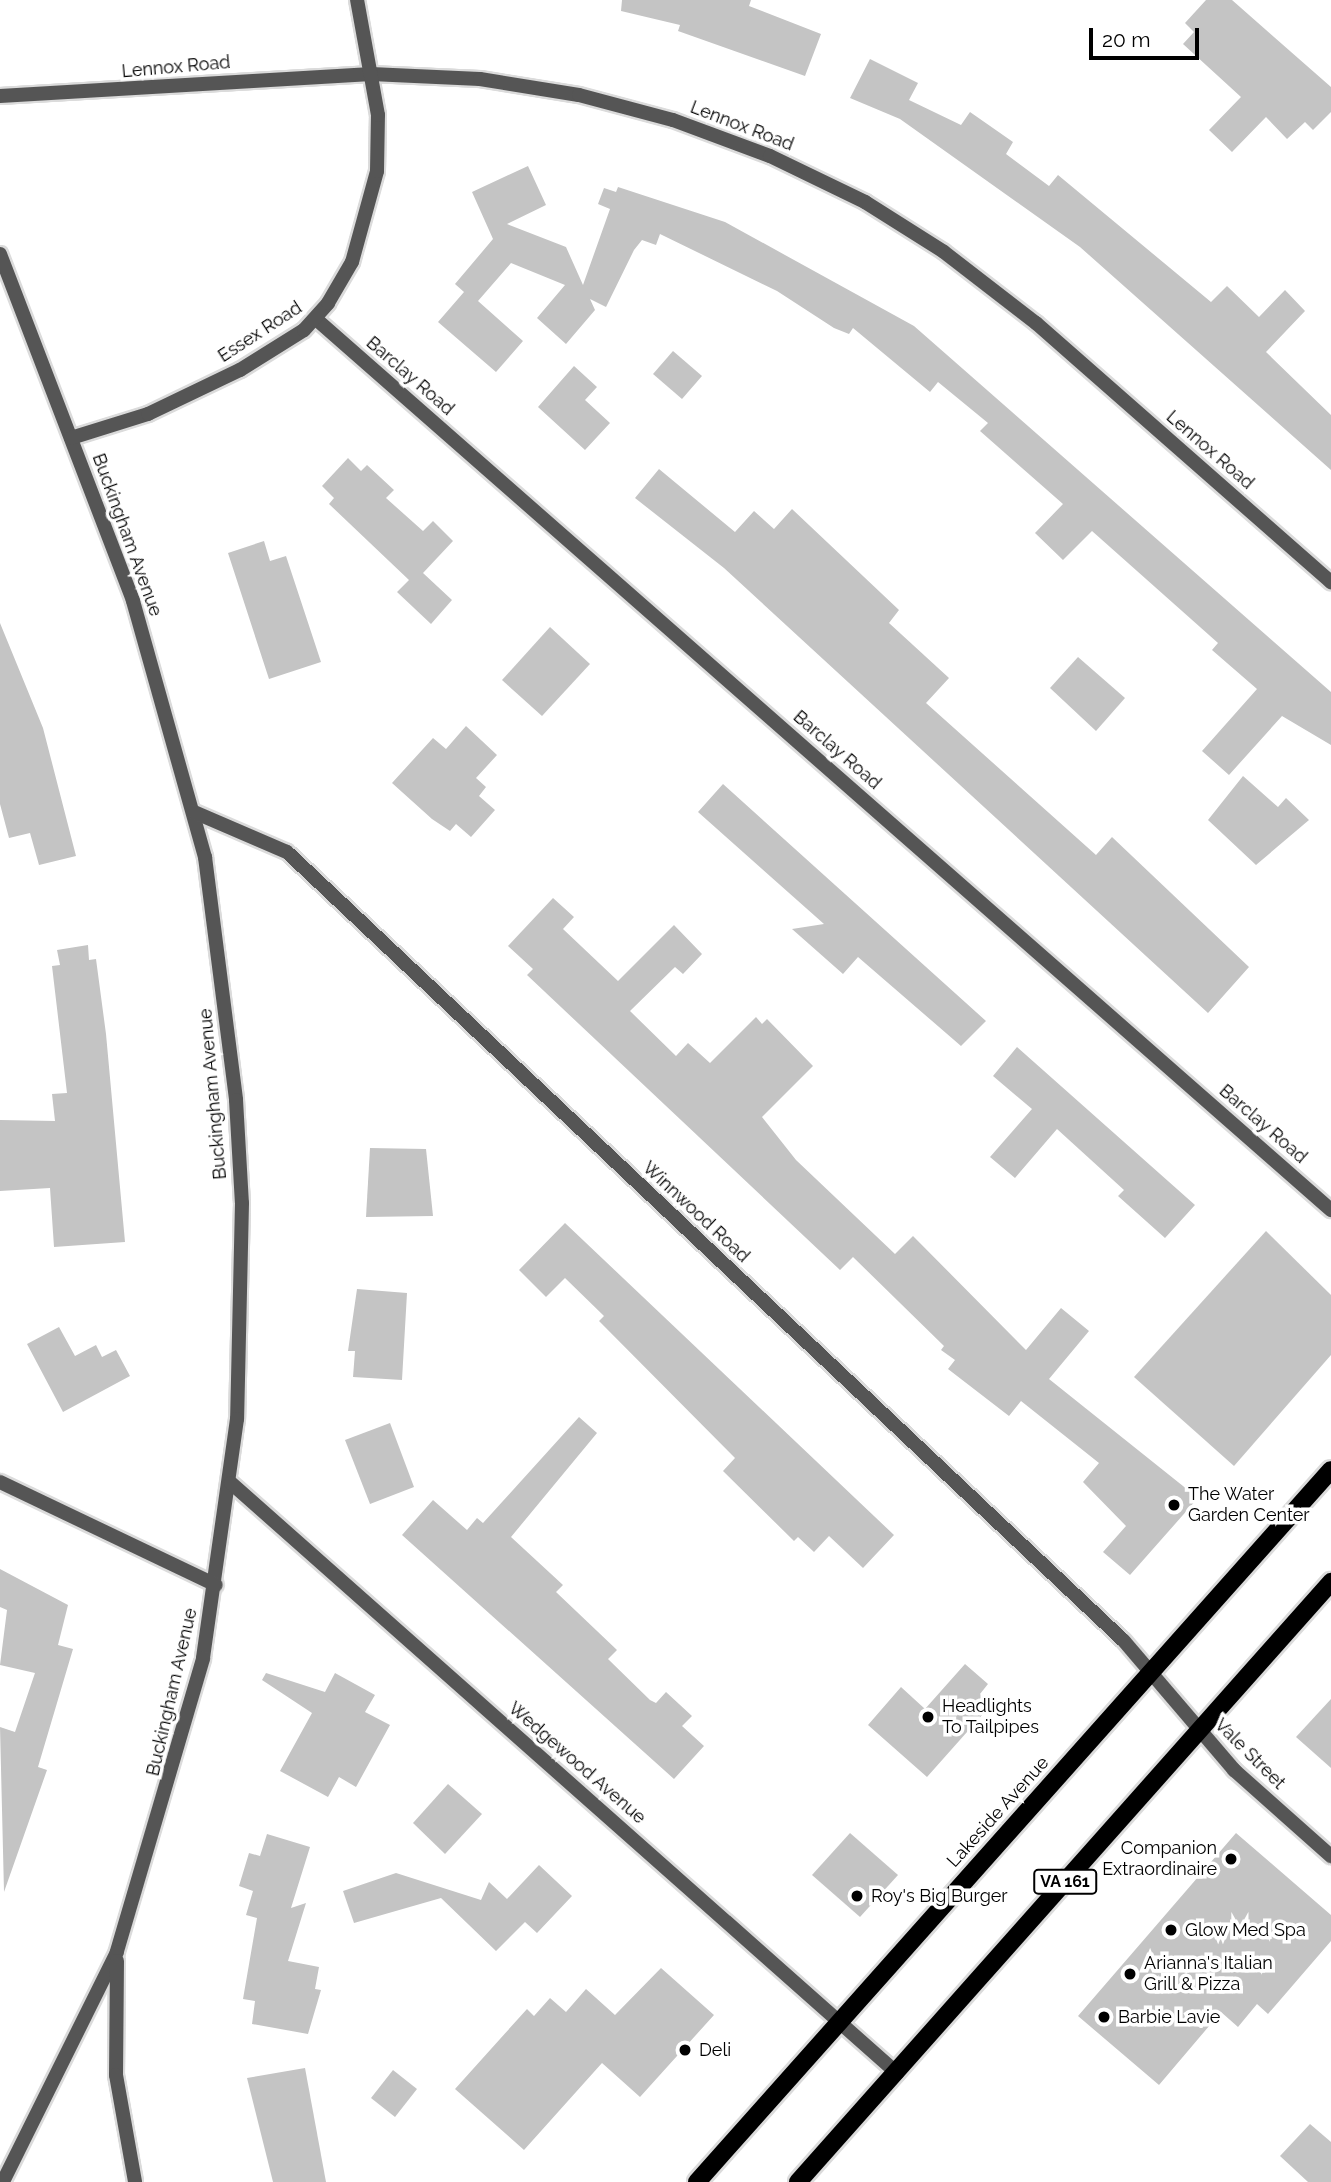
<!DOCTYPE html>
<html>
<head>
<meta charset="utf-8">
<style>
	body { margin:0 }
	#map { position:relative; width:1331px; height:2182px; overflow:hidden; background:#fff; font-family:Raleway,sans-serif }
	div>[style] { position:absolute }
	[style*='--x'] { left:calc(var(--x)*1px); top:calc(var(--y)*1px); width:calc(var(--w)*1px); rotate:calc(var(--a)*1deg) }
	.building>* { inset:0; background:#c4c4c4 }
	.roads { filter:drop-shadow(2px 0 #dbdbdb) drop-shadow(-2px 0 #dbdbdb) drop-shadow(0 2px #dbdbdb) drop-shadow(0 -2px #dbdbdb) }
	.minor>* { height:14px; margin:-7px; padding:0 7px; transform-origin:7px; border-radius:7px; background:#555 }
	.primary>* { height:18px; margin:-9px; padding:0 9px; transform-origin:9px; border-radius:9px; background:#000 }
	.dots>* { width:19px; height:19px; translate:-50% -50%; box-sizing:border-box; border:4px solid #fff; border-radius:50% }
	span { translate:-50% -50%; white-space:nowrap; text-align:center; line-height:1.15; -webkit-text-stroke:7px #fff; paint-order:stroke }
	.shield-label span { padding:2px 5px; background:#fff; border:2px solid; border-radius:5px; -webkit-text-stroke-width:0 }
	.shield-label { font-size:16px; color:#000; font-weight:700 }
	.street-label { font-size:18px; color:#000 }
	.poi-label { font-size:18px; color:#000 }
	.left { translate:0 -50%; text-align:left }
	.right { translate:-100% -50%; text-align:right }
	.scale { position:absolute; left:1089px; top:28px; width:110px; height:32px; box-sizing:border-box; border:4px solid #000; border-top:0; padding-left:9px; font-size:21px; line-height:24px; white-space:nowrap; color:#000; -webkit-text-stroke:5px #fff; paint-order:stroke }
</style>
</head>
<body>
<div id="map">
	<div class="building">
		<div style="clip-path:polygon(622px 0,751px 0,749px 6px,821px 34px,805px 76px,678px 31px,680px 25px,621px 11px)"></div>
		<div style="clip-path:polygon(1206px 0,1232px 0,1331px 87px,1331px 112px,1313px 130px,1305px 122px,1287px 139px,1266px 117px,1232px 152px,1209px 130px,1241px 97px,1183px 44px,1194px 32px,1185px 23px)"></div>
		<div style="clip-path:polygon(870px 59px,918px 83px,909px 100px,961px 125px,970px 112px,1013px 142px,1006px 154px,1049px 186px,1058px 175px,1211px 302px,1227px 286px,1259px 317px,1285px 290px,1305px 311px,1266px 352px,1331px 415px,1331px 470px,1080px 247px,900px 119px,850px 98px)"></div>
		<div style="clip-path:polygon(528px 166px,546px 205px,507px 224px,566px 247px,583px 285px,610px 209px,598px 204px,604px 188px,616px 192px,618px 187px,725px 222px,914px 326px,1331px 692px,1331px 745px,1282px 716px,1229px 775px,1202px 751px,1257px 689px,1212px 650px,1218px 643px,1092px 531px,1063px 560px,1035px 533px,1063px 504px,980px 431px,988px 423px,938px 382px,930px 392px,853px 328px,849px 334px,834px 328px,777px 291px,660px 234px,656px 245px,642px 240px,634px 250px,606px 307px,590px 299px,595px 310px,566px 344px,537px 318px,565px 285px,511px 263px,478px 301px,523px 341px,496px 372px,438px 322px,464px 292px,455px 284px,493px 239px,472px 192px)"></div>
		<div style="clip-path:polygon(673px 351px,702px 376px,682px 399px,653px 374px)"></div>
		<div style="clip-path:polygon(574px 366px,597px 387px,585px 400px,610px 423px,585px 450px,538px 407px)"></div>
		<div style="clip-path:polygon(348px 458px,361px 471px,367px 465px,394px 490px,386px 498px,423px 531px,433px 521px,453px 541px,423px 573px,452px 600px,431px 624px,397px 592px,409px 580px,329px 504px,334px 498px,322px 486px)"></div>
		<div style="clip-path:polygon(659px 469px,735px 532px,754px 511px,774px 529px,792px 509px,899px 610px,889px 623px,949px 678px,926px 703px,1096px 855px,1112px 837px,1249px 967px,1208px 1013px,724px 568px,635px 498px)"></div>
		<div style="clip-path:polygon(264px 541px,270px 561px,286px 556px,321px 662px,269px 679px,228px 553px)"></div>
		<div style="clip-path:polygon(0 623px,43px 728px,76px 856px,39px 865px,30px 833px,9px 838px,0 804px)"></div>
		<div style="clip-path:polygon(550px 627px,590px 664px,542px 716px,502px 680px)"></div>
		<div style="clip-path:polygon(1078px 657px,1125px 698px,1096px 731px,1050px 688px)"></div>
		<div style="clip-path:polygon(466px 726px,497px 755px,476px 778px,486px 787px,479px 796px,495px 810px,471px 837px,456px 824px,450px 831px,432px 819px,392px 783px,433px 738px,446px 749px)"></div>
		<div style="clip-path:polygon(1243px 776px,1278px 807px,1286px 798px,1309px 820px,1256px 865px,1208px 820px)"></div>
		<div style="clip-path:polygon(723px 784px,986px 1021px,961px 1046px,858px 957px,843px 974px,792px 929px,824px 924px,698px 812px)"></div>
		<div style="clip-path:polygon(553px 898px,574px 917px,563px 929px,618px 981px,674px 925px,702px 954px,683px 974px,675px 967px,630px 1011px,676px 1056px,688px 1043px,710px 1063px,756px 1017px,762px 1024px,767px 1019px,813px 1066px,762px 1117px,796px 1160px,895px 1254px,913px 1236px,1026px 1350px,1061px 1308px,1089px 1331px,1049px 1379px,1198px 1498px,1130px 1575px,1103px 1552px,1126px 1526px,1083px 1482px,1099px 1463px,1021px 1401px,1009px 1416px,948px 1369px,955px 1360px,941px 1350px,944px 1346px,853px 1257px,840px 1270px,527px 975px,533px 969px,508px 946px)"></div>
		<div style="clip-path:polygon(88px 945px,89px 960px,96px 959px,106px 1034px,125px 1242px,54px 1247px,50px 1188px,0 1191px,0 1120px,55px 1121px,52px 1094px,67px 1093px,52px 966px,60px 965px,57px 950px)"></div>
		<div style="clip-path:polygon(1017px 1047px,1195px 1205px,1165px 1238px,1118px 1196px,1124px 1190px,1057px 1129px,1015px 1178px,990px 1157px,1032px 1109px,993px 1076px)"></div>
		<div style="clip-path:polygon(370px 1148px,426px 1149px,433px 1216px,366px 1217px)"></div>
		<div style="clip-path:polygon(565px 1223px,894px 1535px,863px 1568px,829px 1536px,814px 1552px,798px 1537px,794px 1541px,723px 1471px,735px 1458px,599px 1321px,604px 1316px,565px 1278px,546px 1297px,519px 1270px)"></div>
		<div style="clip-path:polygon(1266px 1231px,1331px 1295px,1331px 1355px,1234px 1466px,1134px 1377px)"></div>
		<div style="clip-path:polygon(357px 1289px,407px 1293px,402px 1380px,353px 1377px,355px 1351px,348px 1351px)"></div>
		<div style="clip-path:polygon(59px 1327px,75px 1356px,96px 1345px,102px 1357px,116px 1350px,130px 1376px,63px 1412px,27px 1344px)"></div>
		<div style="clip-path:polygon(579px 1417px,597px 1433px,511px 1537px,563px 1585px,556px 1592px,617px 1650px,608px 1659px,650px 1700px,656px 1703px,666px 1692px,692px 1716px,682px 1726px,704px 1746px,674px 1779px,402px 1535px,433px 1500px,467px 1530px,477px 1518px,483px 1523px)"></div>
		<div style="clip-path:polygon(390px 1423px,414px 1487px,370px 1504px,345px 1440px)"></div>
		<div style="clip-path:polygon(0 1569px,68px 1605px,58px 1645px,73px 1649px,38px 1767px,47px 1770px,4px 1892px,0 1727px,15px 1732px,35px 1673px,0 1665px,7px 1610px,0 1607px)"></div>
		<div style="clip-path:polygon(965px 1664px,988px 1684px,980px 1694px,991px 1705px,927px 1777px,868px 1725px,901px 1687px,925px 1709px)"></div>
		<div style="clip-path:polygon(266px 1673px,325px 1692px,335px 1673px,375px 1695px,365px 1712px,390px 1725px,356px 1787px,339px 1777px,328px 1797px,280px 1771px,312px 1713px,262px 1680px)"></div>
		<div style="clip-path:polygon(1331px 1699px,1331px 1768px,1296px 1737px)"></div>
		<div style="clip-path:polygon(448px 1784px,482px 1814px,445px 1854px,413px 1823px)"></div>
		<div style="clip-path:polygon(850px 1833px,898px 1875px,860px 1917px,812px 1875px)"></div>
		<div style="clip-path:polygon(1236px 1833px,1331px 1915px,1331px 1941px,1268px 2014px,1257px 2004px,1238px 2027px,1221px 2012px,1159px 2085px,1078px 2016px)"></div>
		<div style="clip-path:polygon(267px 1834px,310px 1847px,291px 1908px,306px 1903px,288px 1961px,319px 1967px,315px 1989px,321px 1990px,308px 2034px,252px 2024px,255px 2001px,243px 1999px,257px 1918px,246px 1915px,253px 1891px,239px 1886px,249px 1853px,260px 1856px)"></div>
		<div style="clip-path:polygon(539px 1865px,572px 1896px,537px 1933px,525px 1922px,496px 1951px,441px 1898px,354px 1923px,343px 1891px,396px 1873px,481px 1900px,489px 1882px,507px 1899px)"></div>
		<div style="clip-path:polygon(661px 1968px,714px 2015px,640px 2097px,602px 2063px,524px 2150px,455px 2089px,527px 2009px,534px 2016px,550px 1998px,566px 2012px,586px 1989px,615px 2015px)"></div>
		<div style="clip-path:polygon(305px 2068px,326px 2182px,273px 2182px,247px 2078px)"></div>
		<div style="clip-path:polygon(393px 2070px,417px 2089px,395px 2117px,371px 2098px)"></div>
		<div style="clip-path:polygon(1310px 2124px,1331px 2142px,1331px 2182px,1308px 2182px,1280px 2156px)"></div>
	</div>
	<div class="roads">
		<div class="minor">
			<div style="--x:0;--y:96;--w:372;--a:-3.4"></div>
			<div style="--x:371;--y:74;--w:109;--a:2.6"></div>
			<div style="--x:480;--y:79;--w:100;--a:9.2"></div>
			<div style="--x:579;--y:95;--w:97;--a:14.9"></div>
			<div style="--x:673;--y:120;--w:103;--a:20.4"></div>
			<div style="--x:770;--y:156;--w:106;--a:25.8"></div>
			<div style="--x:865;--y:202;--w:93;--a:32.3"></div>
			<div style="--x:944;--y:252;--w:116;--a:37.7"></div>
			<div style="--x:1036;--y:323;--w:393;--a:41.3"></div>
			<div style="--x:0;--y:254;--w:372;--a:69"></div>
			<div style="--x:133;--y:601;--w:266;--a:74.3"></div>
			<div style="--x:205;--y:857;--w:245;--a:82.7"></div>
			<div style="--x:236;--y:1100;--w:103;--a:86.7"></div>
			<div style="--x:242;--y:1203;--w:216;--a:91.3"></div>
			<div style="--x:237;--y:1419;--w:242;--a:98.1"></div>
			<div style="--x:203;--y:1659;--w:305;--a:106.4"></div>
			<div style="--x:117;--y:1952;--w:257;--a:116.4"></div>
			<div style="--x:316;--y:319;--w:1351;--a:41.28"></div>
			<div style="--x:71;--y:438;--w:81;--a:-17.3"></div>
			<div style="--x:148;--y:414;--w:102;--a:-25.6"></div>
			<div style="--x:240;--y:370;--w:75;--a:-32"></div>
			<div style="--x:304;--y:330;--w:36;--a:-48"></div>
			<div style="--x:328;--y:303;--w:48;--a:-59.7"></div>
			<div style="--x:352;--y:262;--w:94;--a:-74.6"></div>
			<div style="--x:377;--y:171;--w:56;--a:-89"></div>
			<div style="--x:378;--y:115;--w:117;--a:-100.3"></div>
			<div style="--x:194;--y:812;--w:101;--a:23.3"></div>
			<div style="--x:287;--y:852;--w:1150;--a:43.31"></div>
			<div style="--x:1124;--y:1641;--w:170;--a:49.5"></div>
			<div style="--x:1234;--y:1770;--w:130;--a:41.6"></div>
			<div style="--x:0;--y:1482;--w:239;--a:25.5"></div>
			<div style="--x:231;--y:1483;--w:890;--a:41.54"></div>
			<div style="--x:117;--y:1961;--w:114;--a:90.5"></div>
			<div style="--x:116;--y:2075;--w:109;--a:79.9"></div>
		</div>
		<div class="primary">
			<div style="--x:697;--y:2182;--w:953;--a:-48.32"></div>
			<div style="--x:798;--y:2182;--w:803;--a:-48.38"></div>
		</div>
	</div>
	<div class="dots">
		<div style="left:1174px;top:1505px;background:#000"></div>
		<div style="left:928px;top:1717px;background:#000"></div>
		<div style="left:1231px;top:1859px;background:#000"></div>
		<div style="left:857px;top:1896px;background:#000"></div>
		<div style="left:1171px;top:1930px;background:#000"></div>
		<div style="left:1130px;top:1974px;background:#000"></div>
		<div style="left:1104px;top:2017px;background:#000"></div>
		<div style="left:685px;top:2050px;background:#000"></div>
	</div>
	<div class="shield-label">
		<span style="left:1065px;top:1882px">VA 161</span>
	</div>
	<div class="street-label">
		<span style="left:176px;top:67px;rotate:-5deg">Lennox Road</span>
		<span style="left:742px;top:126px;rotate:21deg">Lennox Road</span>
		<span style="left:260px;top:332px;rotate:-33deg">Essex Road</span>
		<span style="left:410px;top:376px;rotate:41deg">Barclay Road</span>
		<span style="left:1210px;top:450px;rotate:41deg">Lennox Road</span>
		<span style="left:127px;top:535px;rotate:70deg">Buckingham Avenue</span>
		<span style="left:837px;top:750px;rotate:41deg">Barclay Road</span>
		<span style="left:213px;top:1094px;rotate:-95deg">Buckingham Avenue</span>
		<span style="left:1263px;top:1124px;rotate:41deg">Barclay Road</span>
		<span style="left:696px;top:1212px;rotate:43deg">Winnwood Road</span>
		<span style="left:172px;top:1692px;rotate:-77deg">Buckingham Avenue</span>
		<span style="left:1250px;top:1754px;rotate:45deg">Vale Street</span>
		<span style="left:577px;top:1763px;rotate:41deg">Wedgewood Avenue</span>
		<span style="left:998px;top:1812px;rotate:-48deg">Lakeside Avenue</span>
	</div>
	<div class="poi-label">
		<span class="left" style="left:1188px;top:1505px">The Water<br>Garden Center</span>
		<span class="left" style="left:942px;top:1717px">Headlights<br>To Tailpipes</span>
		<span class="right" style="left:1217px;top:1859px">Companion<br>Extraordinaire</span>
		<span class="left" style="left:871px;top:1896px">Roy's Big Burger</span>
		<span class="left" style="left:1185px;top:1930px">Glow Med Spa</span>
		<span class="left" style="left:1144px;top:1974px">Arianna's Italian<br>Grill &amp; Pizza</span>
		<span class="left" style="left:1118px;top:2017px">Barbie Lavie</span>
		<span class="left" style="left:699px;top:2050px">Deli</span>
	</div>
	<div class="scale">20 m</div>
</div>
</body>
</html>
